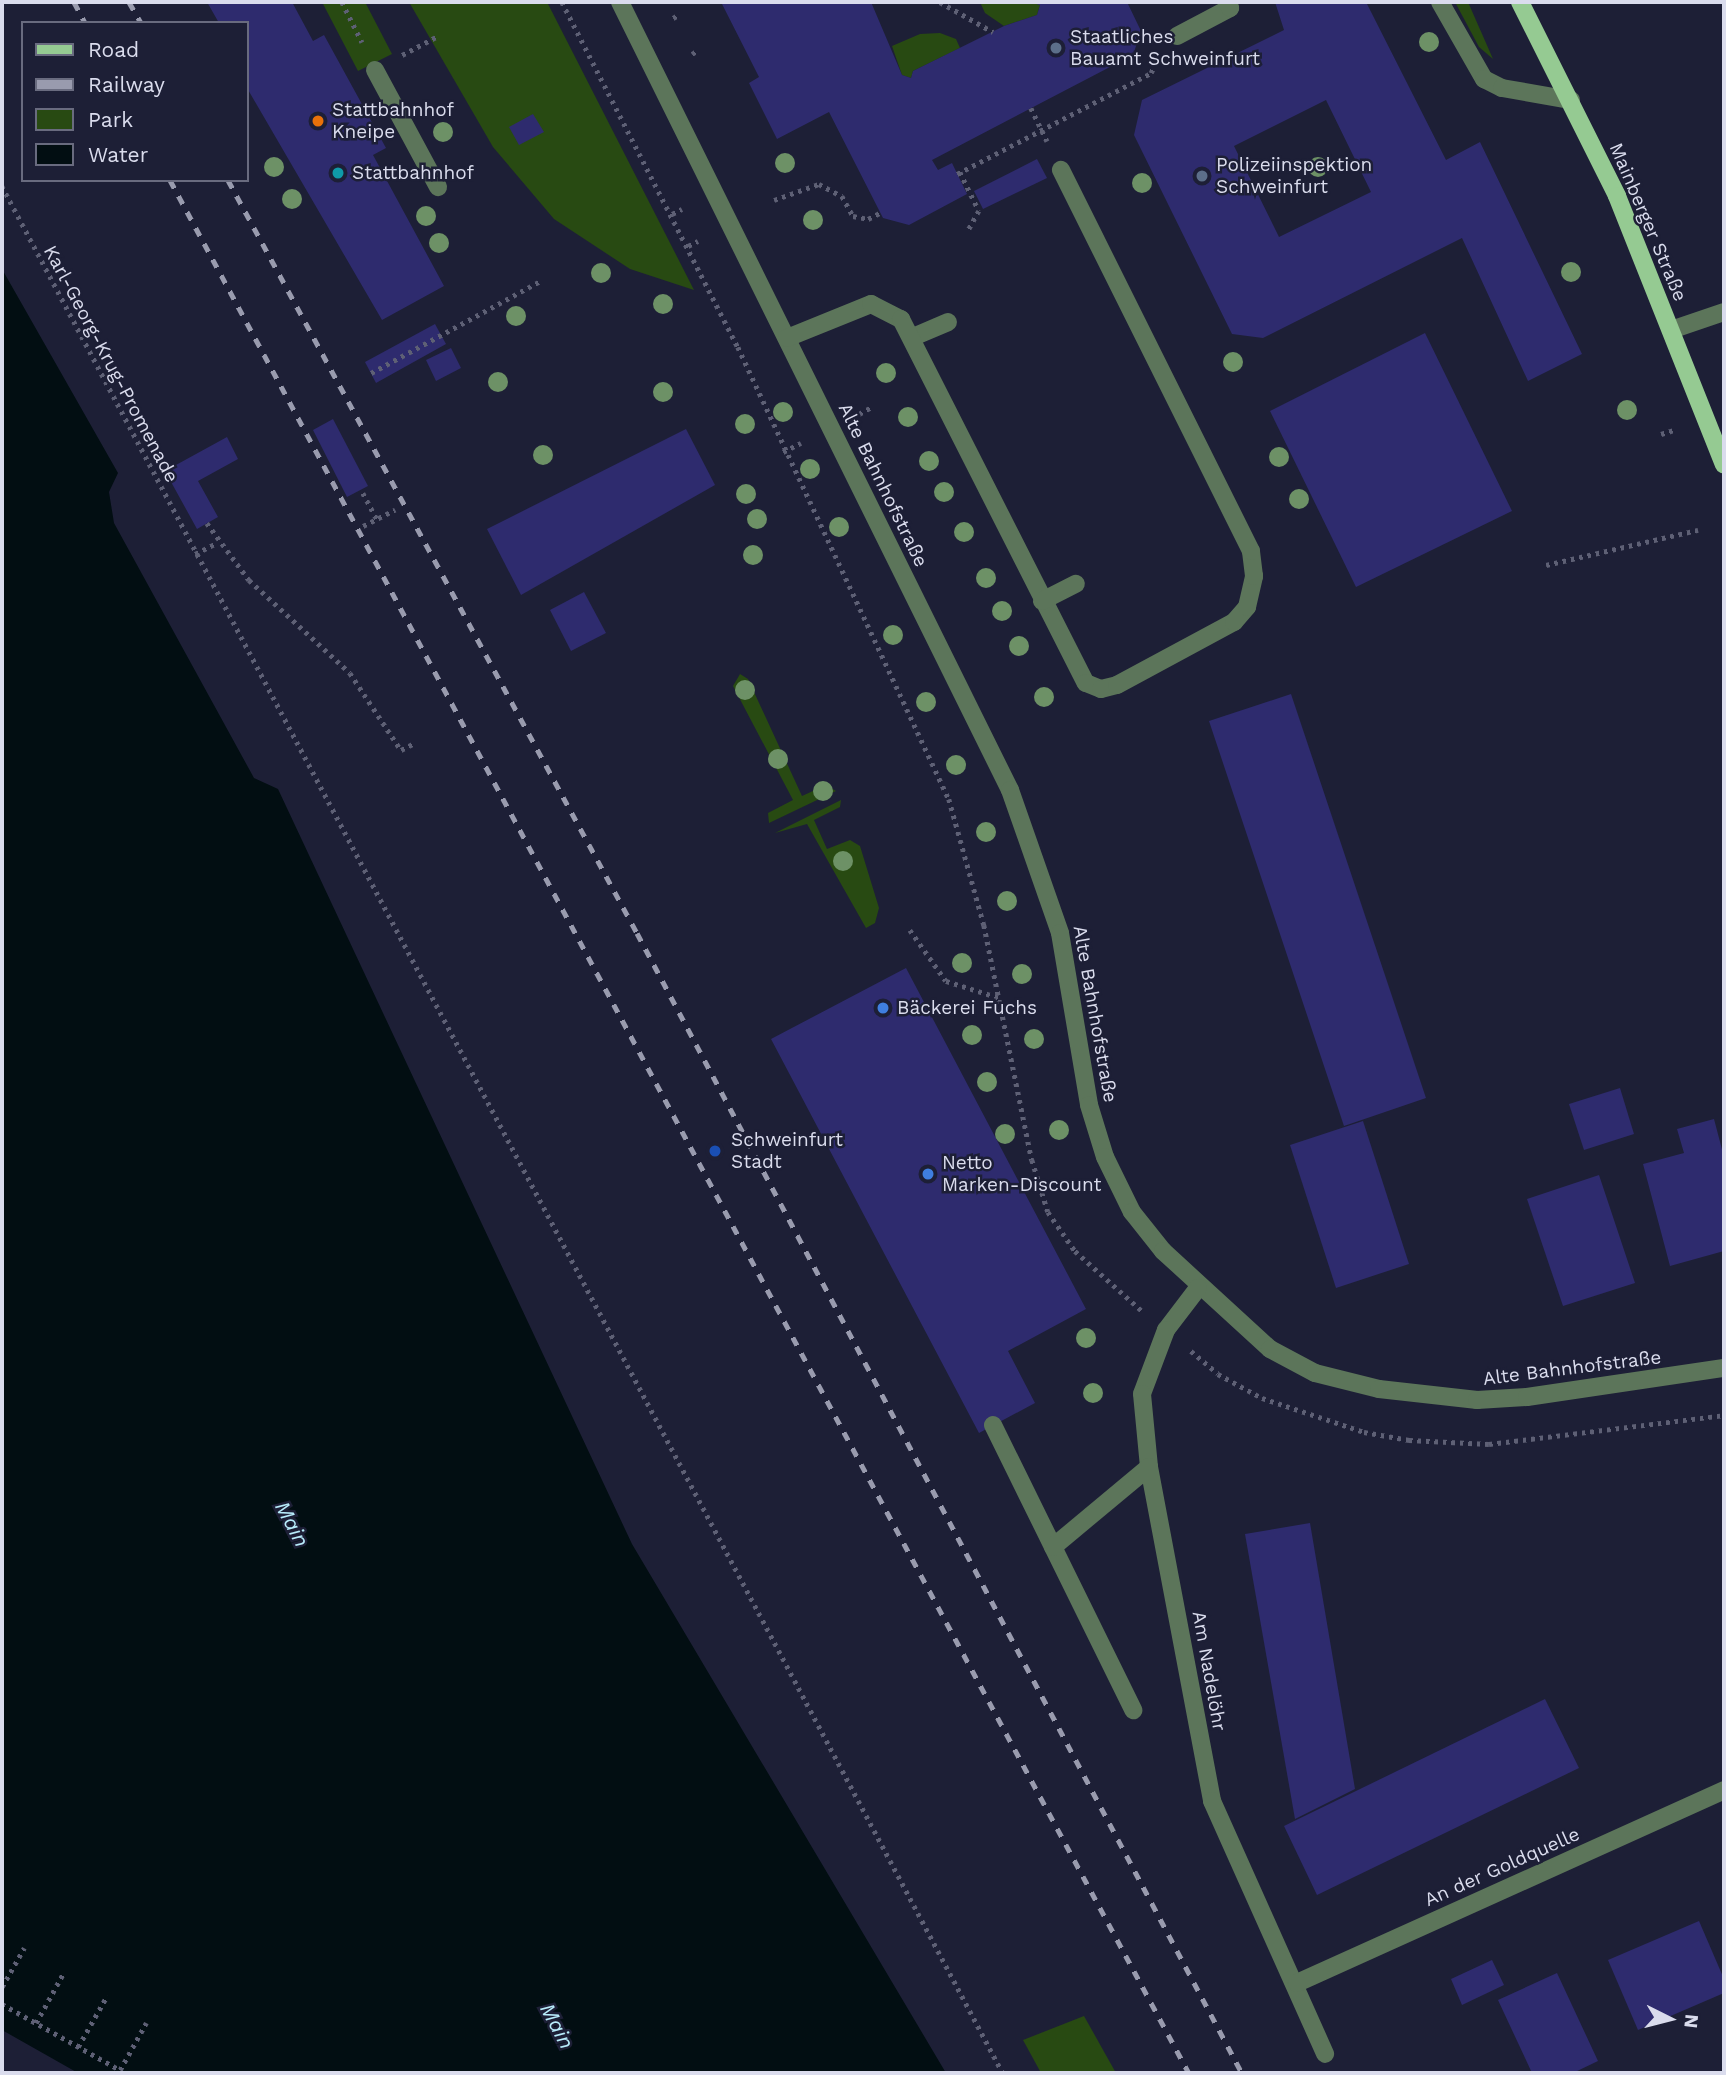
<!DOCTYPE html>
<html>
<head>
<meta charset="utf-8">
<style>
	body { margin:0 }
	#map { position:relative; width:1726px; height:2075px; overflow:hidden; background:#1d1f36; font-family:"Work Sans",sans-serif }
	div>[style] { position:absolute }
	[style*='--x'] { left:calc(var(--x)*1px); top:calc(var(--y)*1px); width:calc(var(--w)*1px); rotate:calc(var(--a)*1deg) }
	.green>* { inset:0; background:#284a12 }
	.water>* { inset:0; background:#020e12 }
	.building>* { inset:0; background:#2e2b6e }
	.path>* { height:4.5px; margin-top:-2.25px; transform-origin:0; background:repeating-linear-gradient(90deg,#5e6075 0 3.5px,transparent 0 8.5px) }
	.minor>* { height:18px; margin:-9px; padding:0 9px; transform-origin:9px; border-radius:9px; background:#5c755a }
	.major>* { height:18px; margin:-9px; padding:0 9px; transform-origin:9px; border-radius:9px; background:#95ca92 }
	.rail>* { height:5px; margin-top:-2.5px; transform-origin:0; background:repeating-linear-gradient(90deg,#999bae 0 9px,transparent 0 18px) }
	.trees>* { width:20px; height:20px; margin:-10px; border-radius:50%; background:#6d9166 }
	.dots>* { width:19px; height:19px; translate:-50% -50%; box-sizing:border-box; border:4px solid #1d1f36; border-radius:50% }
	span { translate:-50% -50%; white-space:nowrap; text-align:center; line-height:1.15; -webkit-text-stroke:5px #1d1f36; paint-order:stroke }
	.poi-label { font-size:19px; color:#dadced }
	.left { translate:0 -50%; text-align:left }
	.street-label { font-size:19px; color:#dadced }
	.water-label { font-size:21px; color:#b8ecfb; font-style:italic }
	.frame { position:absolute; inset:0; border:4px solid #dadced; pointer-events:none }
	.legend { position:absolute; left:21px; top:21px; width:228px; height:161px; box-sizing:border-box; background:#1d1f36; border:2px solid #696b7f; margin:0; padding:9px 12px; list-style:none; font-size:21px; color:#dadced }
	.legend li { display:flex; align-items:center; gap:14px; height:35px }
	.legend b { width:35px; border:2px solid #696b7f }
	.north { position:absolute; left:1635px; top:1984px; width:70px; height:70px; -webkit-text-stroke:5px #1d1f36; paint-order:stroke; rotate:96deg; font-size:19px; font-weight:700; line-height:28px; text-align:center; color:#dadced }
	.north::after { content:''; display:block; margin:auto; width:24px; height:32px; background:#dadced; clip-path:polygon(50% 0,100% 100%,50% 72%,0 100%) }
</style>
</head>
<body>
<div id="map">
	<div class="green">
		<div style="clip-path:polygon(322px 2px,365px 2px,392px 54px,358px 71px)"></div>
		<div style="clip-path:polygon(409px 2px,547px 2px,694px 290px,630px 269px,554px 219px,493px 147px)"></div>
		<div style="clip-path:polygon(980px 2px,1031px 2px,1040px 5px,1037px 15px,1004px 26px,985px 13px)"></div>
		<div style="clip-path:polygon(1455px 2px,1468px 2px,1493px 59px,1479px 47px)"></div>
		<div style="clip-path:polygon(940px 33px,956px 39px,960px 48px,913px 71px,911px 78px,902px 75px,892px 46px,920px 34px)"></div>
		<div style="clip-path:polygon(740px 674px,748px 679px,802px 796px,826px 785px,836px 791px,769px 823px,768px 813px,793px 800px,733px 686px)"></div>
		<div style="clip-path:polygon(841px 800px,840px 807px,814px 820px,827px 849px,850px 840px,860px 846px,879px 908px,875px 923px,866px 928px,807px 824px,775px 833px)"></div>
		<div style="clip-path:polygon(1084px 2016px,1116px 2073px,1041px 2073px,1023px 2040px)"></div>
	</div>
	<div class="water">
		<div style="clip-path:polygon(2px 269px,118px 473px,109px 492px,114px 523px,254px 778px,278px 789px,632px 1544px,946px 2073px,78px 2073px,2px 2030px)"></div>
	</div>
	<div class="building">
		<div style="clip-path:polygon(207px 2px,292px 2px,313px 41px,324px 35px,386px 148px,373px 155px,444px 286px,382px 320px,247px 88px,247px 23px,219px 23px)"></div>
		<div style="clip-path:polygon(721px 2px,871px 2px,902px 75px,911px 78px,913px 71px,1004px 26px,1037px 15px,1040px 5px,1029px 2px,1127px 2px,1141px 31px,1133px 55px,932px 160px,938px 170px,952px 163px,967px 194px,909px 225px,883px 218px,829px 112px,777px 139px,749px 83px,759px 77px)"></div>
		<div style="clip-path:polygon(evenodd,1275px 2px,1366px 2px,1446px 160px,1480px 142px,1582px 354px,1528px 381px,1462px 238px,1263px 338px,1232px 334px,1134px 135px,1142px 100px,1284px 30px,1275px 2px,1326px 100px,1371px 192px,1279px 237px,1234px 146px,1326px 100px)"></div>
		<div style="clip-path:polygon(533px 114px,544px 132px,519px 145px,509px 127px)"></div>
		<div style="clip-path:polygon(1037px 159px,1047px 178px,983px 209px,974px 191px)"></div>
		<div style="clip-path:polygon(435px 324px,446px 344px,376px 383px,365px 362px)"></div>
		<div style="clip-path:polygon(1425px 333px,1512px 511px,1356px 587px,1270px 411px)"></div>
		<div style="clip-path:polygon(451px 348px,461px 368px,436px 381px,426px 360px)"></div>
		<div style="clip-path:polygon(333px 419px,368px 486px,347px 497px,313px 430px)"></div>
		<div style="clip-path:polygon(686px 429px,715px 485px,521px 595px,487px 529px)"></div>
		<div style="clip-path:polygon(227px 437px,238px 459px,198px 481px,218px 517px,197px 529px,165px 471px)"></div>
		<div style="clip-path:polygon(584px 592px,606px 633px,571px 651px,550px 610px)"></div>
		<div style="clip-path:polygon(1291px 694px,1426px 1098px,1344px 1126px,1209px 721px)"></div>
		<div style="clip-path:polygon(906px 968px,1086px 1309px,1008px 1351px,1035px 1403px,979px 1433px,771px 1039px)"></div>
		<div style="clip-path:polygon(1620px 1088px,1634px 1134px,1584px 1150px,1569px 1104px)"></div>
		<div style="clip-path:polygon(1714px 1119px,1724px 1157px,1724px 1251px,1670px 1266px,1643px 1164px,1684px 1153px,1677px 1129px)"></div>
		<div style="clip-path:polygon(1363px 1121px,1409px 1264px,1336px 1288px,1290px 1145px)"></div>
		<div style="clip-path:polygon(1599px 1175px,1635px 1283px,1563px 1306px,1527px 1199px)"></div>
		<div style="clip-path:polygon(1310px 1523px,1355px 1789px,1295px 1819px,1245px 1534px)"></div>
		<div style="clip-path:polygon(1545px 1699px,1579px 1768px,1317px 1895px,1284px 1826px)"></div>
		<div style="clip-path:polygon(1699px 1921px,1724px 1979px,1724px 1993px,1638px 2030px,1608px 1960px)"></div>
		<div style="clip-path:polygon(1492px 1960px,1504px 1985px,1462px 2005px,1451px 1979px)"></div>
		<div style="clip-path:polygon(1557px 1973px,1598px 2061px,1573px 2073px,1532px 2073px,1498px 2000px)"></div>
	</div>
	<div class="path">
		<div style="--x:342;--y:2;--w:45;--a:63.4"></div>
		<div style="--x:562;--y:2;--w:387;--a:63"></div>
		<div style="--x:738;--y:347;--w:499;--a:65"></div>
		<div style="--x:949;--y:799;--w:131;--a:74.5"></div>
		<div style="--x:984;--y:925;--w:240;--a:78.5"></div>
		<div style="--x:1032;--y:1160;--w:54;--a:72.9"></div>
		<div style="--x:1048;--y:1212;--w:47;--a:55.3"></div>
		<div style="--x:1075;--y:1251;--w:89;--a:41.8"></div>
		<div style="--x:940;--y:2;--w:61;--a:29.5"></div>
		<div style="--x:673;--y:18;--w:8;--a:-30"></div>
		<div style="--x:692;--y:54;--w:7;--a:-34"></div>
		<div style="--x:402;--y:55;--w:40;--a:-28"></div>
		<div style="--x:1031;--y:108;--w:37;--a:64"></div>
		<div style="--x:960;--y:172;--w:43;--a:64"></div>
		<div style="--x:979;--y:211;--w:23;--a:119"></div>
		<div style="--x:957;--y:174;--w:219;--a:-27.5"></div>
		<div style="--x:1151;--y:73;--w:15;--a:-67"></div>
		<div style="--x:2;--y:186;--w:2136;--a:62.06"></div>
		<div style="--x:774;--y:200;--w:48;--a:-19.6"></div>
		<div style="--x:819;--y:184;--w:26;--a:28"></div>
		<div style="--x:842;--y:196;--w:23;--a:61"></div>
		<div style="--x:853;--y:216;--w:15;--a:11"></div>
		<div style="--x:868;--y:219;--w:13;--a:-27"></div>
		<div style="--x:672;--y:214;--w:11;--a:-27"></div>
		<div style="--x:688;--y:246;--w:11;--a:-27"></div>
		<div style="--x:371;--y:373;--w:195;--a:-28.5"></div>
		<div style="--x:859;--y:414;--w:13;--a:-29"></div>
		<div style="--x:1661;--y:434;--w:14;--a:-17"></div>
		<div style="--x:783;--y:452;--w:20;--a:-27"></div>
		<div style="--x:363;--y:493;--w:30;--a:62"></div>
		<div style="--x:207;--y:523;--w:71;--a:53.6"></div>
		<div style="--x:249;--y:580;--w:137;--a:42.6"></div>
		<div style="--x:350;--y:673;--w:92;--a:56.5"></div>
		<div style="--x:401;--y:750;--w:13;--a:-27"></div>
		<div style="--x:363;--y:526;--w:36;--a:-27"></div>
		<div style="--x:195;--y:554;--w:25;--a:-27"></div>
		<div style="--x:1546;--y:565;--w:156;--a:-13"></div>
		<div style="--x:910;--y:930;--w:62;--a:54.8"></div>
		<div style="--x:946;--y:981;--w:57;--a:17.5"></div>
		<div style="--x:1191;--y:1351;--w:35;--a:40"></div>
		<div style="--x:1218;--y:1374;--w:50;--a:28.6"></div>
		<div style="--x:1262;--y:1398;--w:108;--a:18.4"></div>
		<div style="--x:1364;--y:1432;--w:46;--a:10.1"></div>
		<div style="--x:1409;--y:1440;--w:80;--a:2.9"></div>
		<div style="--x:1489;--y:1444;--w:237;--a:-7"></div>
		<div style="--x:2;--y:1987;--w:45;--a:-60.6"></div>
		<div style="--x:2;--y:2004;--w:135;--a:29.2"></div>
		<div style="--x:120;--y:2070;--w:54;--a:-61"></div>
		<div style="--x:36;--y:2023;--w:58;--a:-61.2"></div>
		<div style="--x:78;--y:2047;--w:59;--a:-60.4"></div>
	</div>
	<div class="minor">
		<div style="--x:620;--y:2;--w:879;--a:63.67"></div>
		<div style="--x:1010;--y:790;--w:151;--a:70.7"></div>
		<div style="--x:1060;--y:933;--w:174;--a:80.4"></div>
		<div style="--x:1089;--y:1105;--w:54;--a:72.9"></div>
		<div style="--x:1105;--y:1157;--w:61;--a:63.9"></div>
		<div style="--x:1132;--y:1212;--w:50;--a:51.5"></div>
		<div style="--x:1163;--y:1251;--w:145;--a:42.5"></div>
		<div style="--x:1270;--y:1349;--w:51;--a:28.1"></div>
		<div style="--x:1315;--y:1373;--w:66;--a:14"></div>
		<div style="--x:1379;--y:1389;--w:99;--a:6.4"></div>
		<div style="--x:1477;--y:1400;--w:50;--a:-3.4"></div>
		<div style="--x:1527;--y:1397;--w:199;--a:-8.4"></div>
		<div style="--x:1440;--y:2;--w:89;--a:60.3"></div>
		<div style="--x:1484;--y:79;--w:20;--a:27"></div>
		<div style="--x:1502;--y:88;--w:70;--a:9.9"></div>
		<div style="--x:1177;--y:36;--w:60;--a:-27.8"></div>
		<div style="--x:1230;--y:8;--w:7;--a:-117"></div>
		<div style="--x:375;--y:70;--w:133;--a:61.7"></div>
		<div style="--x:1671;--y:330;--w:56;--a:-18.8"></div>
		<div style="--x:913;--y:337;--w:38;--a:-23"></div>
		<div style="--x:787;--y:338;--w:91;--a:-22"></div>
		<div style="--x:871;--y:304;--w:34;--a:27"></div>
		<div style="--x:901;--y:319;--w:408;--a:63.1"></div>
		<div style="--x:1086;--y:683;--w:16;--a:22"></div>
		<div style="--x:1101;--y:689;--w:16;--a:-14"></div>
		<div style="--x:1117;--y:685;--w:133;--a:-28.3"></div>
		<div style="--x:1234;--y:622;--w:20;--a:-49"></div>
		<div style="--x:1247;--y:607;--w:32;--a:-77"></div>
		<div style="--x:1254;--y:576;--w:25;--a:-97"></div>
		<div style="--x:1251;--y:551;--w:426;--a:-116.5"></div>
		<div style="--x:1042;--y:601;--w:38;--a:-27"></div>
		<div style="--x:1198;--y:1288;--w:53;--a:127.3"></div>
		<div style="--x:1166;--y:1330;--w:68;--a:110.6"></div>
		<div style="--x:1142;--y:1394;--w:73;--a:84.5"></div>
		<div style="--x:1149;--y:1467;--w:340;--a:79.3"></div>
		<div style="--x:1212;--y:1801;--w:277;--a:65.9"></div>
		<div style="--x:993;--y:1425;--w:318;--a:63.8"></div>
		<div style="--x:1053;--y:1547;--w:125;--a:-39.8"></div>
		<div style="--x:1297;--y:1983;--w:469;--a:-24.3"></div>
	</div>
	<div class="major">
		<div style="--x:1520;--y:2;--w:217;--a:63.4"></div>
		<div style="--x:1617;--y:196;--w:289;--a:68.3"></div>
	</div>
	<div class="rail">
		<div style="--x:74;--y:2;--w:24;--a:62"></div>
		<div style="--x:129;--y:2;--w:24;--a:60"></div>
		<div style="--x:170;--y:180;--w:2150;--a:61.71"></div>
		<div style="--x:228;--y:180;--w:857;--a:61.49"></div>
		<div style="--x:637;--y:933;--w:1291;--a:62.05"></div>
	</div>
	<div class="trees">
		<div style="left:1429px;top:42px"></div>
		<div style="left:443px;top:132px"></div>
		<div style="left:785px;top:163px"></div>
		<div style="left:274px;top:167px"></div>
		<div style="left:1318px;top:167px"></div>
		<div style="left:1142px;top:183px"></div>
		<div style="left:292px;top:199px"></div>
		<div style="left:426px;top:216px"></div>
		<div style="left:813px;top:220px"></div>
		<div style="left:439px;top:243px"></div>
		<div style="left:1571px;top:272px"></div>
		<div style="left:601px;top:273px"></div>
		<div style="left:663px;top:304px"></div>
		<div style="left:516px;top:316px"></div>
		<div style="left:1233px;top:362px"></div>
		<div style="left:886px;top:373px"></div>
		<div style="left:498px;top:382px"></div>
		<div style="left:663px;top:392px"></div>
		<div style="left:1627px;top:410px"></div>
		<div style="left:783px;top:412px"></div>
		<div style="left:908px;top:417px"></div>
		<div style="left:745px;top:424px"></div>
		<div style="left:543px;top:455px"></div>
		<div style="left:1279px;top:457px"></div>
		<div style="left:929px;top:461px"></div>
		<div style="left:810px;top:469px"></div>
		<div style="left:944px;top:492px"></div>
		<div style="left:746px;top:494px"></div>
		<div style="left:1299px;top:499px"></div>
		<div style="left:757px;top:519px"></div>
		<div style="left:839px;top:527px"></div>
		<div style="left:964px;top:532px"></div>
		<div style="left:753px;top:555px"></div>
		<div style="left:986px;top:578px"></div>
		<div style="left:1002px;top:611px"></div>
		<div style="left:893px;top:635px"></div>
		<div style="left:1019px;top:646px"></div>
		<div style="left:745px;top:690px"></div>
		<div style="left:1044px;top:697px"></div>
		<div style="left:926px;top:702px"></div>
		<div style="left:778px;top:759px"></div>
		<div style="left:956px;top:765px"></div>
		<div style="left:823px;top:791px"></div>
		<div style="left:986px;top:832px"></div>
		<div style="left:843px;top:861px"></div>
		<div style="left:1007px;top:901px"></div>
		<div style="left:962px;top:963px"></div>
		<div style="left:1022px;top:974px"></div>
		<div style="left:972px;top:1035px"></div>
		<div style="left:1034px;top:1039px"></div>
		<div style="left:987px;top:1082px"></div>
		<div style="left:1059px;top:1130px"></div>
		<div style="left:1005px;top:1134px"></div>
		<div style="left:1086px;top:1338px"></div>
		<div style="left:1093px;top:1393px"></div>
	</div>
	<div class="dots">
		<div style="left:1056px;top:48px;background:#5c6f8a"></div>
		<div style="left:318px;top:121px;background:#e8710a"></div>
		<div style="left:338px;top:173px;background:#0f9aa8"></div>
		<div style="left:1202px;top:176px;background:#5c6f8a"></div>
		<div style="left:883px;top:1008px;background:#3f7fe0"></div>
		<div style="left:715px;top:1151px;background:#1a4fb4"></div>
		<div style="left:928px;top:1174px;background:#3f7fe0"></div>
	</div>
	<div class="poi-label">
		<span class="left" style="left:1070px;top:48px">Staatliches<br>Bauamt Schweinfurt</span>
		<span class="left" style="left:332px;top:121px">Stattbahnhof<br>Kneipe</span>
		<span class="left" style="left:1216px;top:176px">Polizeiinspektion<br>Schweinfurt</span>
		<span class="left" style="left:352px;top:173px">Stattbahnhof</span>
		<span class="left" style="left:897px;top:1008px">Bäckerei Fuchs</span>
		<span class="left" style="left:731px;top:1151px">Schweinfurt<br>Stadt</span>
		<span class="left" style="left:942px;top:1174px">Netto<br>Marken-Discount</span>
	</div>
	<div class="street-label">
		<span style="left:1648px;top:222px;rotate:67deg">Mainberger Straße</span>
		<span style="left:111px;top:364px;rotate:62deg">Karl-Georg-Krug-Promenade</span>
		<span style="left:883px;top:485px;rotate:64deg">Alte Bahnhofstraße</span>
		<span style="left:1095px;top:1014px;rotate:80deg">Alte Bahnhofstraße</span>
		<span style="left:1572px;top:1368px;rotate:-7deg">Alte Bahnhofstraße</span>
		<span style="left:1209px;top:1671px;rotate:80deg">Am Nadelöhr</span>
		<span style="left:1502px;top:1867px;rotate:-24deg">An der Goldquelle</span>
	</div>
	<div class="water-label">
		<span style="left:292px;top:1524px;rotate:62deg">Main</span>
		<span style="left:557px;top:2026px;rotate:62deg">Main</span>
	</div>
	<div class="frame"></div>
	<ul class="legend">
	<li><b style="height:9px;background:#95ca92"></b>Road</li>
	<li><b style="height:9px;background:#999bae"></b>Railway</li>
	<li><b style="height:19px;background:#284a12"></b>Park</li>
	<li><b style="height:19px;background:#020e12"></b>Water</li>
	</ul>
	<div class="north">N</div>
</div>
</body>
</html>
